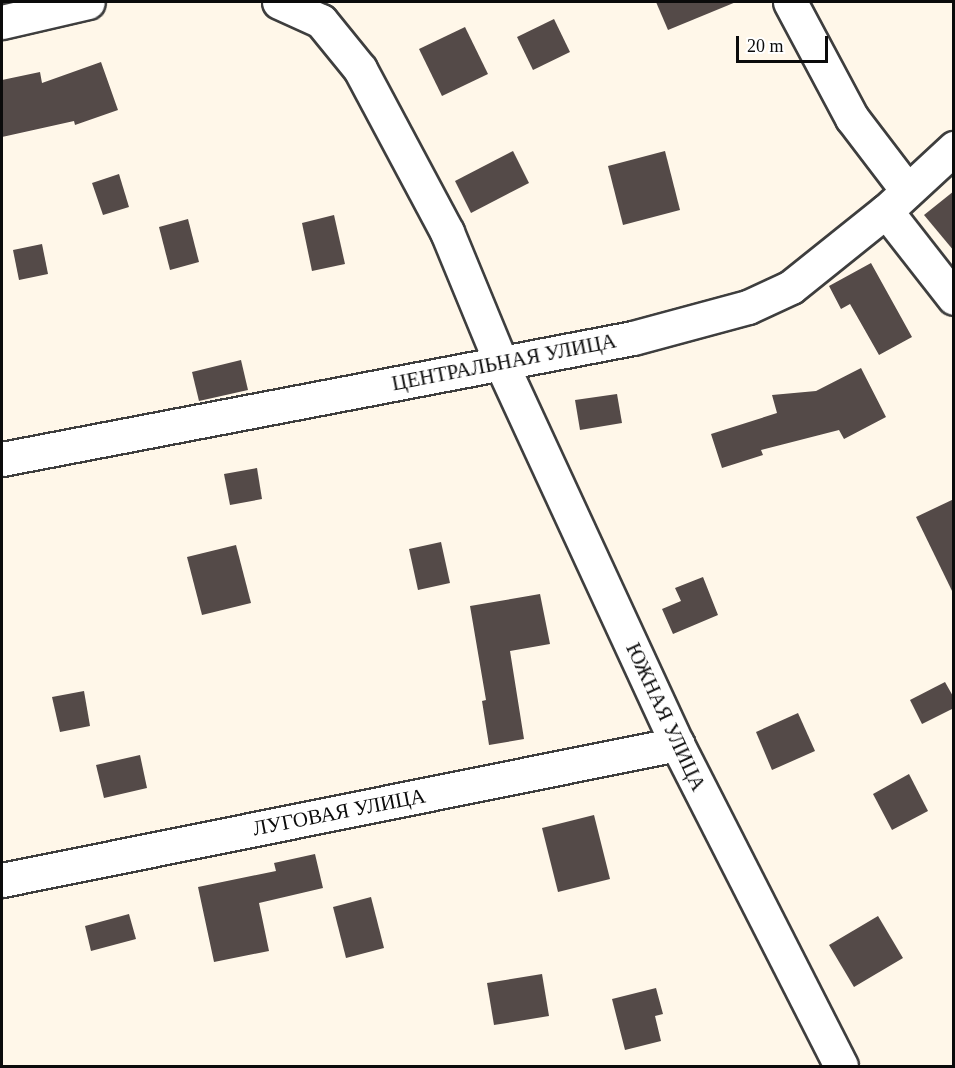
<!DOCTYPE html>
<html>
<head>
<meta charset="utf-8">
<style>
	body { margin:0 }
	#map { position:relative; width:955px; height:1068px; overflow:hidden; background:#fff7e9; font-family:Georgia,serif }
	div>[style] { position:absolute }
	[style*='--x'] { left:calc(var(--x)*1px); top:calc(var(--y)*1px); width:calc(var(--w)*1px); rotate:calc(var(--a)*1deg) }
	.building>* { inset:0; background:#544a48 }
	.roads { filter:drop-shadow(2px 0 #3e3e3e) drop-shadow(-2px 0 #3e3e3e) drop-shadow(0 2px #3e3e3e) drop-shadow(0 -2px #3e3e3e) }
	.minor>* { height:33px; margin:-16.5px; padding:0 16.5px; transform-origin:16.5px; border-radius:16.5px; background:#fff }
	.tertiary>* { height:33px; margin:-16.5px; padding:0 16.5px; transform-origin:16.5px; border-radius:16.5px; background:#fff }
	span { translate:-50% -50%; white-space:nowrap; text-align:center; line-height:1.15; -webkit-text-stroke:6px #fff; paint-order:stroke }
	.street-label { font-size:21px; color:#0b0b0b }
	.frame { position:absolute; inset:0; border:3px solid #0b0b0b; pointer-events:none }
	.scale { position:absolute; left:736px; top:36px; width:92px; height:27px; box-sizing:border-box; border:3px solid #0b0b0b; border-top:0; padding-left:8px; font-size:18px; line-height:21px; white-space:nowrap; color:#0b0b0b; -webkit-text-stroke:4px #fff; paint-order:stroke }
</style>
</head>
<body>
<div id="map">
	<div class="building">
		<div style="clip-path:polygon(656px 2px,736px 2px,668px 30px)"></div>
		<div style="clip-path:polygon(554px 19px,570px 52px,533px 70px,517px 37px)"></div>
		<div style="clip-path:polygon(465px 27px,488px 74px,442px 96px,419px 49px)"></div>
		<div style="clip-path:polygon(101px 62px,118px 110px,75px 125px,74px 121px,2px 137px,2px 80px,40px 72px,42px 83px)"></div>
		<div style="clip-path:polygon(513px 151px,529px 183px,471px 213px,455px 181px)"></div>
		<div style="clip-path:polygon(665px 151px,680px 210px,623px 225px,608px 166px)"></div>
		<div style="clip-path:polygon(119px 174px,129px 207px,103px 215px,92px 183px)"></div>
		<div style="clip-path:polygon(954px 191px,954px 251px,924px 215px)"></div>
		<div style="clip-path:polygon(334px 215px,345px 264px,312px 271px,302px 223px)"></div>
		<div style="clip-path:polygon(188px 219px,199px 262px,170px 270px,159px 227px)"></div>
		<div style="clip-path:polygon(42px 244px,48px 274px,19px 280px,13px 250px)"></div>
		<div style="clip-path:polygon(871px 263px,912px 337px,879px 355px,850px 304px,841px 309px,829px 286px)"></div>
		<div style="clip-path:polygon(241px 360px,248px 390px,199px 401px,192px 372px)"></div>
		<div style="clip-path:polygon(861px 368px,886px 417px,844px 439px,839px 430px,761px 450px,763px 455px,722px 468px,711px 434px,777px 413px,772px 395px,816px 391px)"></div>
		<div style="clip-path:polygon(617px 394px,622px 423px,580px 430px,575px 400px)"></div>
		<div style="clip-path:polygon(257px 468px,262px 499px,230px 505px,224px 474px)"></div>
		<div style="clip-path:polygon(954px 499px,954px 595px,916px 517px)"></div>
		<div style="clip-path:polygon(441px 542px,450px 583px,418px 590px,409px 549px)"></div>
		<div style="clip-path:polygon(236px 545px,251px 603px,202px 615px,187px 557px)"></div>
		<div style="clip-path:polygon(703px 577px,718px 615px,673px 634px,662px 609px,681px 601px,675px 588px)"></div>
		<div style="clip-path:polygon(540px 594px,550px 644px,510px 651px,524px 739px,489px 745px,482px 701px,486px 700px,470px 606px)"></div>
		<div style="clip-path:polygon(945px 682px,954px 698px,954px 708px,922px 724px,910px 700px)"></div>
		<div style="clip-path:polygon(84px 691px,90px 726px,60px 732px,52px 697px)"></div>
		<div style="clip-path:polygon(798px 713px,815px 751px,772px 770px,756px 732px)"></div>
		<div style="clip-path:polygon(140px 755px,147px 788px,104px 798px,96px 765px)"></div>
		<div style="clip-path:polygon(909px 774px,928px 811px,892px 830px,873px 794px)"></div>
		<div style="clip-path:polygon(594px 815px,610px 879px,558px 892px,542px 828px)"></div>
		<div style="clip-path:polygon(315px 854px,323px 888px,259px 903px,269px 951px,214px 962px,198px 887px,276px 871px,274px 863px)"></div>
		<div style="clip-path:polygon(371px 897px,384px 948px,346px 958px,333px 907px)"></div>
		<div style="clip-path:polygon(129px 914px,136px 939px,91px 951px,85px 926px)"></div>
		<div style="clip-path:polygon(878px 916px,903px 958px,854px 987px,829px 945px)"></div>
		<div style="clip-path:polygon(542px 974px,549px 1016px,494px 1025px,487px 983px)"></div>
		<div style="clip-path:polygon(656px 988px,663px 1014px,655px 1016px,661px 1041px,625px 1050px,612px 999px)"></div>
	</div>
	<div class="roads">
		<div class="minor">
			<div style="--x:279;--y:2;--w:46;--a:24.3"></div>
			<div style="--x:321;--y:21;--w:62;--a:50.9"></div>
			<div style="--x:360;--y:69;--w:185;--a:61.9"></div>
			<div style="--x:447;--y:232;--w:142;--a:67.6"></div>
			<div style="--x:501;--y:363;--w:420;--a:65.2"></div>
			<div style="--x:677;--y:744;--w:361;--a:63"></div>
			<div style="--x:790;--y:2;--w:132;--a:61.9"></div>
			<div style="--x:852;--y:118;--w:89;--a:52.7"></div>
			<div style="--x:2;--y:22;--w:88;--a:-13.1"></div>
			<div style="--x:886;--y:211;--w:110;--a:52"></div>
			<div style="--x:2;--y:880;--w:689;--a:-11.39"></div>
		</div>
		<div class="tertiary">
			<div style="--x:2;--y:459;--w:642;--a:-10.86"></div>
			<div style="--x:633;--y:338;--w:119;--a:-15.1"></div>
			<div style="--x:748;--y:307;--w:47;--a:-24.9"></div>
			<div style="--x:791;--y:287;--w:122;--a:-38.7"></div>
			<div style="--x:886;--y:211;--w:93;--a:-42.8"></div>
		</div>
	</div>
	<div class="street-label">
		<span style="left:504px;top:362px;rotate:-11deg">ЦЕНТРАЛЬНАЯ УЛИЦА</span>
		<span style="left:666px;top:717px;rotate:65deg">ЮЖНАЯ УЛИЦА</span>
		<span style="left:339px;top:812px;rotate:-11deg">ЛУГОВАЯ УЛИЦА</span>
	</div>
	<div class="frame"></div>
	<div class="scale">20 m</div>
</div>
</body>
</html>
